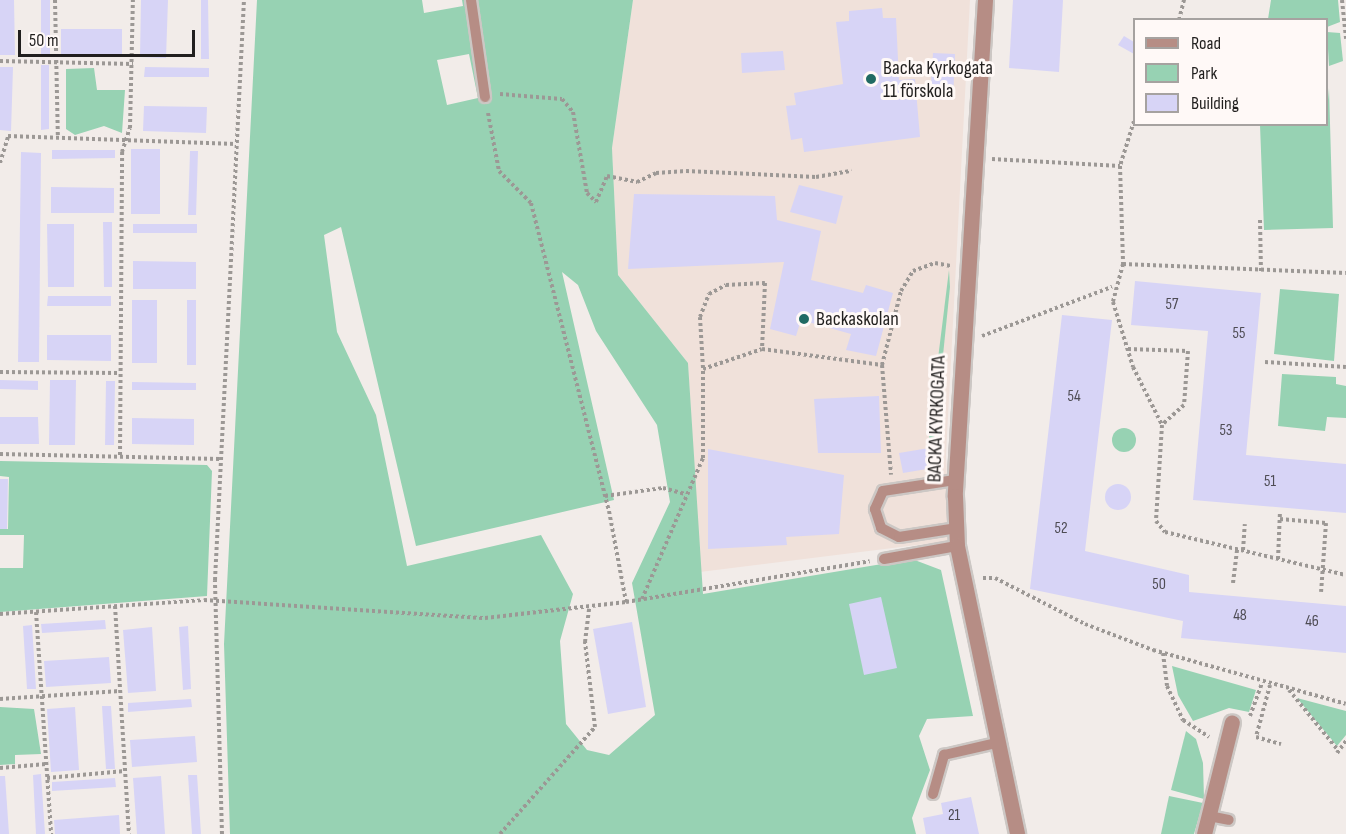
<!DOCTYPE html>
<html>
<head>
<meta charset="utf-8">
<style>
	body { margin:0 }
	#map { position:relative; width:1346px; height:834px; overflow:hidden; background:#f2ece9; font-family:"Sofia Sans Condensed",sans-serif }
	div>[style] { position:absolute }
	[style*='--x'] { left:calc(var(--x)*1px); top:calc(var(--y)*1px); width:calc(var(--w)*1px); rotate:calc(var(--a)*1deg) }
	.built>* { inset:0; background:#f0e1da }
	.green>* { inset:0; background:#97d2b3 }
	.round { border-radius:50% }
	.building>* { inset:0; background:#d7d4f6 }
	.path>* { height:4px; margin-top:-2px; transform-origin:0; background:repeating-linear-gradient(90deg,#9c9895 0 3px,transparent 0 6px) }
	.roads { filter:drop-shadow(2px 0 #ccc7c4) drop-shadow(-2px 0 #ccc7c4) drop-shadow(0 2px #ccc7c4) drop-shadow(0 -2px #ccc7c4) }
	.service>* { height:10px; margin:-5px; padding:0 5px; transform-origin:5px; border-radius:5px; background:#b68d85 }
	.minor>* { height:15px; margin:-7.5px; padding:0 7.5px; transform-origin:7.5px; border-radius:7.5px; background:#b68d85 }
	.dots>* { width:16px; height:16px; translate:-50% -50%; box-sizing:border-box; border:3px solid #fff9f7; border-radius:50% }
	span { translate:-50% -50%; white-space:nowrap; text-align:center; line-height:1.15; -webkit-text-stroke:6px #fff9f7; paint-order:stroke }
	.number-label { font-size:16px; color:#4e4c54 }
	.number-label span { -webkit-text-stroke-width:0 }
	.poi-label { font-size:20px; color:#211f1e }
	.left { translate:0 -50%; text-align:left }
	.street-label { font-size:20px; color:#211f1e }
	.legend { position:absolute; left:1133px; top:18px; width:195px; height:108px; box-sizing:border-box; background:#fff9f7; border:2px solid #a6a2a0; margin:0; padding:8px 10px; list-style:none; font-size:18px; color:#211f1e }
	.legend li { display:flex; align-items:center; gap:12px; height:30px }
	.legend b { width:30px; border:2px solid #a6a2a0 }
	.scale { position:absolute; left:18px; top:30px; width:177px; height:27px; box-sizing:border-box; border:3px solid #211f1e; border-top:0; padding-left:8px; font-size:18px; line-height:21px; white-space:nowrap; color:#211f1e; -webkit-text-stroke:4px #fff9f7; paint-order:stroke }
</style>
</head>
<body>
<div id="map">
	<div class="built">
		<div style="clip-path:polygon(633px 0,970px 0,946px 455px,949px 541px,700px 572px,688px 363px,618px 275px,612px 148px)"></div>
	</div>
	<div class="green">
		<div style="clip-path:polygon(evenodd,257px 0,422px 0,424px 13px,463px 6px,462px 0,633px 0,612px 148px,618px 275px,688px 363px,703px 594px,912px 559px,941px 570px,973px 716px,927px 719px,919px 736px,930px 770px,912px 818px,916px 834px,230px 834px,224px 644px,257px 0,469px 54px,478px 98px,447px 105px,437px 60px,469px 54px,257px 0,341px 227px,416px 546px,614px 500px,562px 272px,578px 285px,596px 331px,657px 425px,670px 502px,632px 583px,655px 715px,609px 755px,587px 750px,566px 724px,560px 641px,573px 594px,541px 535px,407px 566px,376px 415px,337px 332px,324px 235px,341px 227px)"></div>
		<div style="clip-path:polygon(1271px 0,1338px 0,1340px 22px,1327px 27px,1326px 20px,1268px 19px)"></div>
		<div style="clip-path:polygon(1327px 32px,1340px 33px,1343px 61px,1329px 66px)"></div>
		<div style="clip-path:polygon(94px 68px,97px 90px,125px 90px,122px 133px,104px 126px,75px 135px,66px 129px,66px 69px)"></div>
		<div style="clip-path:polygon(1329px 88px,1333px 228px,1264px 230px,1260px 125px,1326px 124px)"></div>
		<div style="clip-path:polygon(949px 270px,950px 287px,934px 443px,929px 440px,930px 423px)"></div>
		<div style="clip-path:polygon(1280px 289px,1339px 294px,1334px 361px,1274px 354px)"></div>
		<div style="clip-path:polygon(1282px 374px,1336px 377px,1336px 384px,1346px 386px,1346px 418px,1327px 417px,1325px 431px,1278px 426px)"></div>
		<div class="round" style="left:1112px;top:428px;width:24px;height:24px"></div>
		<div style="clip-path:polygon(0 461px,207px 465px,212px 471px,207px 596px,0 612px,0 568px,23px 568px,24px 535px,0 535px,0 529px,8px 529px,9px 477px,0 476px)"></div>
		<div style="clip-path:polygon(1172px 666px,1256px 690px,1249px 712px,1229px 708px,1193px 721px,1178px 695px)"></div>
		<div style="clip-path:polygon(1297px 698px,1346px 711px,1346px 735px,1337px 746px)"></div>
		<div style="clip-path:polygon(0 707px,34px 709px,41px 754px,15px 755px,15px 764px,0 765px)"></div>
		<div style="clip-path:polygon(1186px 731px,1196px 739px,1203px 763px,1204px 799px,1171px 790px)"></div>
		<div style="clip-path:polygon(1169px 796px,1203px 803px,1194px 834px,1161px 834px)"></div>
	</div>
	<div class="building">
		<div style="clip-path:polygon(0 0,14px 0,15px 55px,0 55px)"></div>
		<div style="clip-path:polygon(41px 0,50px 0,50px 55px,41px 55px)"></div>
		<div style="clip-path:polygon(141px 0,168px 0,166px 58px,140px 57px)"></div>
		<div style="clip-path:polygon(201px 0,208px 0,209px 59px,201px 59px)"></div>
		<div style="clip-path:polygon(1013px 0,1063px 0,1059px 72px,1009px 68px)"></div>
		<div style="clip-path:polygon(882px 8px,883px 18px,896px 18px,899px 80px,915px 79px,920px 137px,804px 152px,802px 138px,791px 140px,786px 106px,796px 105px,794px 93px,843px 84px,836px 22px,849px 21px,849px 11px)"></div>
		<div style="clip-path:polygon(61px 29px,122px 29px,122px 57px,61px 57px)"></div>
		<div style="clip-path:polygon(1124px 36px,1134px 42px,1134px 54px,1118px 45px)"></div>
		<div style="clip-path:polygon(783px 51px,785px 70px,742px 73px,741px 53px)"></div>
		<div style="clip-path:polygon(933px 53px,955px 54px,953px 100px,930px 99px)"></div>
		<div style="clip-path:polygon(41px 65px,49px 65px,49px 129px,41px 130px)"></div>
		<div style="clip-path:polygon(0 67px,13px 67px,11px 131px,0 130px)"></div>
		<div style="clip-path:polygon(145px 67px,209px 68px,209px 77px,144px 77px)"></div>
		<div style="clip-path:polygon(144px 106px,207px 107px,206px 133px,143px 131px)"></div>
		<div style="clip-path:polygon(131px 149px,160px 149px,160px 214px,131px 214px)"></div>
		<div style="clip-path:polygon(52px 150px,115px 150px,115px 158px,52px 159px)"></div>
		<div style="clip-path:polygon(190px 151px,198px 151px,196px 215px,188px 215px)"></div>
		<div style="clip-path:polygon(21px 152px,41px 153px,39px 362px,18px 362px)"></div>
		<div style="clip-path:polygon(799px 185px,843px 196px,836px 224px,790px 212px)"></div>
		<div style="clip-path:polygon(51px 187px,114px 188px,114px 213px,51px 213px)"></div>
		<div style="clip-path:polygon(634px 194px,775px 196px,777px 220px,821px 231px,811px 280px,863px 293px,866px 285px,893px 293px,876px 356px,846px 350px,851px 334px,801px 320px,796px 336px,770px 329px,784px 262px,628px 269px)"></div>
		<div style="clip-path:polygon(103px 222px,112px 222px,112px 287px,104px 287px)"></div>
		<div style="clip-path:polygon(47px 224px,74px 224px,74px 287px,48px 287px)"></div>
		<div style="clip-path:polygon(133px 224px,197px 224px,197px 233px,133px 233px)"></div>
		<div style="clip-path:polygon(133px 261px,196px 262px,196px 289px,133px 289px)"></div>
		<div style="clip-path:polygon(1135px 281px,1261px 293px,1246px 455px,1346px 464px,1346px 513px,1193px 500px,1208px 331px,1131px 325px)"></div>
		<div style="clip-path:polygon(48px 296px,111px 296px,111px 306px,47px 306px)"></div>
		<div style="clip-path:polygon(132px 300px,157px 300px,157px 363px,132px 363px)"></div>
		<div style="clip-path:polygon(187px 300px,196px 300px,196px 365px,187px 365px)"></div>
		<div style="clip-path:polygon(1062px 315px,1112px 320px,1085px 551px,1189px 575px,1189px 592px,1346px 606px,1346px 653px,1181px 638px,1183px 621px,1030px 589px)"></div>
		<div style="clip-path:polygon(47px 335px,111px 335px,111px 361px,47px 360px)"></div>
		<div style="clip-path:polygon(0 380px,38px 381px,38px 390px,0 389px)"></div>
		<div style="clip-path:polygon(50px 380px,76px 380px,75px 445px,49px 445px)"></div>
		<div style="clip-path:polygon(106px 381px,115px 381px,114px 445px,105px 445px)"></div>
		<div style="clip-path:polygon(132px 382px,196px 383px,196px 390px,132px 390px)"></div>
		<div style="clip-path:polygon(879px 396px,881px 453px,818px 453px,814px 399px)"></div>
		<div style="clip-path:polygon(0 417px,38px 417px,39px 444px,0 444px)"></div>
		<div style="clip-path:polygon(132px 418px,194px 419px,194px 445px,132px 444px)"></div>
		<div style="clip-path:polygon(929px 448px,933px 468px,903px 473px,899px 453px)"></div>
		<div style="clip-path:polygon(708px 449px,844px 475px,839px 534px,786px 537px,787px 545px,708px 549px)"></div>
		<div style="clip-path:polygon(0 479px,8px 479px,7px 529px,0 529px)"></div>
		<div class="round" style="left:1105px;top:484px;width:26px;height:26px"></div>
		<div style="clip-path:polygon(881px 597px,897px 668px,864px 675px,849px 604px)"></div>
		<div style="clip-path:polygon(105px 620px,106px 629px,42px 633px,41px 624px)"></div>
		<div style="clip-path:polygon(632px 622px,646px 707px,608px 714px,593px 629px)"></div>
		<div style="clip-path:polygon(32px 625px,36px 689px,27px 689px,23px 626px)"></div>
		<div style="clip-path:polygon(188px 626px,191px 689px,183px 690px,179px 627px)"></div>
		<div style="clip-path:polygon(152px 627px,156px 691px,128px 693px,123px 630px)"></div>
		<div style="clip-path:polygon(109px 657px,111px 683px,46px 687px,44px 661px)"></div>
		<div style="clip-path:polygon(191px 699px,192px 707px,128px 712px,128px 703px)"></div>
		<div style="clip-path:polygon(102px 706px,111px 706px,115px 769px,106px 769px)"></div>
		<div style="clip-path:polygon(75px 707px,79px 770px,51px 772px,47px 709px)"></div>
		<div style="clip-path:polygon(195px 736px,197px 762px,132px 767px,130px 740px)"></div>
		<div style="clip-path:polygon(41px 774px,45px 834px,36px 834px,33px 775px)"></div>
		<div style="clip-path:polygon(188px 775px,197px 775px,201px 834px,192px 834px)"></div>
		<div style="clip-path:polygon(0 776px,5px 776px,9px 834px,0 834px)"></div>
		<div style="clip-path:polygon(161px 776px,165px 834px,137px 834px,133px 778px)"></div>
		<div style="clip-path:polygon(115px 778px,116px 787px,52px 791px,52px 782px)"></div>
		<div style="clip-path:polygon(971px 797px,979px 834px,926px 834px,923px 818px,943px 814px,941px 803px)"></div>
		<div style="clip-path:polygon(119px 815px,120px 834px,55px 834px,54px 820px)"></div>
	</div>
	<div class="path">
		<div style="--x:55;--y:0;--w:138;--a:88.8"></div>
		<div style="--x:1342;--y:0;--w:39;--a:84"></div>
		<div style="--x:1179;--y:20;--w:21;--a:-76"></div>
		<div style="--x:0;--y:61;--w:133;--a:1.3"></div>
		<div style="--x:500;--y:94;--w:62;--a:4.6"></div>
		<div style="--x:562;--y:99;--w:17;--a:50"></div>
		<div style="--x:573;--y:112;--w:82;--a:80.2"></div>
		<div style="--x:587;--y:193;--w:13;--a:45"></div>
		<div style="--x:596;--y:202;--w:28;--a:-67"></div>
		<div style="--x:607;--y:176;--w:31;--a:11"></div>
		<div style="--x:637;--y:182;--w:21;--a:-25"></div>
		<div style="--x:656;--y:173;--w:30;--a:-4"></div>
		<div style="--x:686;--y:171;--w:130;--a:2.6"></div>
		<div style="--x:816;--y:177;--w:36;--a:-10"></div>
		<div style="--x:488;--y:113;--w:59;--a:79.3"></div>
		<div style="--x:499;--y:171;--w:45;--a:45"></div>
		<div style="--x:531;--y:203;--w:318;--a:75.8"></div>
		<div style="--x:609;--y:511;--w:93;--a:79.4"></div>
		<div style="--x:1134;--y:121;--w:47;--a:107.3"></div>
		<div style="--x:1120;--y:166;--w:98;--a:88.2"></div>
		<div style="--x:1123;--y:264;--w:39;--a:105"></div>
		<div style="--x:1113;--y:302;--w:68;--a:72.9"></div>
		<div style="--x:1133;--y:367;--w:65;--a:63.4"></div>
		<div style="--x:1162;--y:425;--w:96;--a:93.6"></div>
		<div style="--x:1156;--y:521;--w:14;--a:51"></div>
		<div style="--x:1165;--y:532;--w:186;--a:13.4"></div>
		<div style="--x:992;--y:159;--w:128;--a:3.1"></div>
		<div style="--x:0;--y:163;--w:28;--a:-73"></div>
		<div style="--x:8;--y:136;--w:228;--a:2"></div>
		<div style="--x:1260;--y:220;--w:51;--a:88.9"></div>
		<div style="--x:1123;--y:264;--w:223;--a:2.3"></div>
		<div style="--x:982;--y:336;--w:139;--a:-20.7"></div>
		<div style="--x:1128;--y:349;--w:60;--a:1.9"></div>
		<div style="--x:1188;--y:351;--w:54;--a:94.2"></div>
		<div style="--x:1184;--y:405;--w:30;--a:138"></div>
		<div style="--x:1265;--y:362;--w:81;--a:3.5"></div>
		<div style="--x:882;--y:365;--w:110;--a:85.3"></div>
		<div style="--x:703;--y:368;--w:51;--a:-93.4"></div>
		<div style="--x:700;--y:317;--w:25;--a:-69"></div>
		<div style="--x:709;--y:294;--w:19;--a:-28"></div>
		<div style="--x:726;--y:285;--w:39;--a:-3"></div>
		<div style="--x:765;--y:283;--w:66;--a:92.6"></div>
		<div style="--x:0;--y:372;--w:120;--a:0.5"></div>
		<div style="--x:0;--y:454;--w:220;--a:1.3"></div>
		<div style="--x:120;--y:455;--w:303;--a:-89.6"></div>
		<div style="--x:122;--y:152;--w:25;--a:-72"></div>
		<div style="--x:130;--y:128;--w:128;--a:-88.7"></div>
		<div style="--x:605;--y:496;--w:59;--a:-7.9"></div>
		<div style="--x:663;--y:488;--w:23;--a:15"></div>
		<div style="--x:1280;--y:519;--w:46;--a:5"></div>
		<div style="--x:1326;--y:523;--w:69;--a:94.1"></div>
		<div style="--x:1243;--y:550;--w:26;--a:-86"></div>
		<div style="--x:1278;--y:559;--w:47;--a:-87.6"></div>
		<div style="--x:983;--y:578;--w:12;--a:0"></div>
		<div style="--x:995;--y:578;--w:101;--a:27.1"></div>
		<div style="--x:1085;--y:624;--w:73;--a:20.9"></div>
		<div style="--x:1153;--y:650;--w:200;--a:15.6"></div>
		<div style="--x:1233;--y:583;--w:34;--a:-83"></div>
		<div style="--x:642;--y:599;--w:154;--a:-66.6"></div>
		<div style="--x:703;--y:458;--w:89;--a:-90"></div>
		<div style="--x:703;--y:369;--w:62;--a:-18.7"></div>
		<div style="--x:762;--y:349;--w:121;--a:7.6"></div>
		<div style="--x:882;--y:365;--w:76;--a:-75.6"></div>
		<div style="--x:901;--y:291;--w:23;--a:-59"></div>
		<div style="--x:913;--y:271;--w:23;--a:-20"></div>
		<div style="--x:935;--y:263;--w:16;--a:11"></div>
		<div style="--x:115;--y:606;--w:228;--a:86.5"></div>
		<div style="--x:36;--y:612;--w:223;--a:86.1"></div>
		<div style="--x:0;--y:614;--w:204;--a:-3.9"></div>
		<div style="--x:204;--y:600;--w:282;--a:3.7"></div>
		<div style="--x:485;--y:618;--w:142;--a:-6.5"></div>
		<div style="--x:626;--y:602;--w:247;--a:-9.5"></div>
		<div style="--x:1163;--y:653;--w:33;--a:83"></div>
		<div style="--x:1167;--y:686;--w:38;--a:65"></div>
		<div style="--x:1183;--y:720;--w:31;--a:33"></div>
		<div style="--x:1270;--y:685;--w:54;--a:105.1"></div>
		<div style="--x:1256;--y:737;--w:26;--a:16"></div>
		<div style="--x:1289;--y:690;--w:77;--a:50.8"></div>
		<div style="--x:0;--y:699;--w:120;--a:-3.8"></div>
		<div style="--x:1250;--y:716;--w:35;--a:-70"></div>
		<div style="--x:1337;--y:753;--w:15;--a:-53"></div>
		<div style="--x:0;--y:768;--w:46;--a:-5"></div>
		<div style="--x:47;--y:778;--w:78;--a:-5.1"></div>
		<div style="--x:222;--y:834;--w:254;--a:-91.6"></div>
		<div style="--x:215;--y:580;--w:581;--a:-87.14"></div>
		<div style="--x:500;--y:834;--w:143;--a:-48.4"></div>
		<div style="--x:595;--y:727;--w:86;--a:-96.7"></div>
		<div style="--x:585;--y:642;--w:35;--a:-83"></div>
	</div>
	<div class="roads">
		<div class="service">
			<div style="--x:471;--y:0;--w:98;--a:81.8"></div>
			<div style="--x:955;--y:480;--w:73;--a:171.3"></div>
			<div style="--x:883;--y:491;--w:20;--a:114"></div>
			<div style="--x:875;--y:509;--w:20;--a:72"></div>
			<div style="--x:881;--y:528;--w:20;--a:27"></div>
			<div style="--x:899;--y:537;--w:59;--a:-8.8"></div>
			<div style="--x:884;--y:559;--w:74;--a:-10.1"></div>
			<div style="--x:933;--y:794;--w:41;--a:-74.2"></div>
			<div style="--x:944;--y:755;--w:53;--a:-13"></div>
			<div style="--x:1209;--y:816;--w:20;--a:11"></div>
		</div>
		<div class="minor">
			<div style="--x:985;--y:0;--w:497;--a:93.5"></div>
			<div style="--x:955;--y:496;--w:50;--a:87.7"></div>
			<div style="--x:957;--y:546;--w:294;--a:78.2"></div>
			<div style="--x:1204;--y:834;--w:115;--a:-76"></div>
		</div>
	</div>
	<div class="dots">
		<div style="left:871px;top:79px;background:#206a63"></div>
		<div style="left:804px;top:319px;background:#206a63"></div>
	</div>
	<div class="number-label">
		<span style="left:1172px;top:305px">57</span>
		<span style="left:1239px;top:334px">55</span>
		<span style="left:1074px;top:397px">54</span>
		<span style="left:1226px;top:431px">53</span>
		<span style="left:1270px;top:482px">51</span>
		<span style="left:1061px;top:529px">52</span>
		<span style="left:1159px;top:585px">50</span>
		<span style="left:1240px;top:616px">48</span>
		<span style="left:1312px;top:622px">46</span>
		<span style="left:954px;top:816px">21</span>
	</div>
	<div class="poi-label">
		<span class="left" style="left:883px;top:80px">Backa Kyrkogata<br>11 förskola</span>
		<span class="left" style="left:816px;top:319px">Backaskolan</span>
	</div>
	<div class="street-label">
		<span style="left:937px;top:419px;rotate:-88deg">BACKA KYRKOGATA</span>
	</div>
	<ul class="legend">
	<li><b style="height:8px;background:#b68d85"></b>Road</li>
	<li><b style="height:16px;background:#97d2b3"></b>Park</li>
	<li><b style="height:16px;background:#d7d4f6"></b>Building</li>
	</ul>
	<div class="scale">50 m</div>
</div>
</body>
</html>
